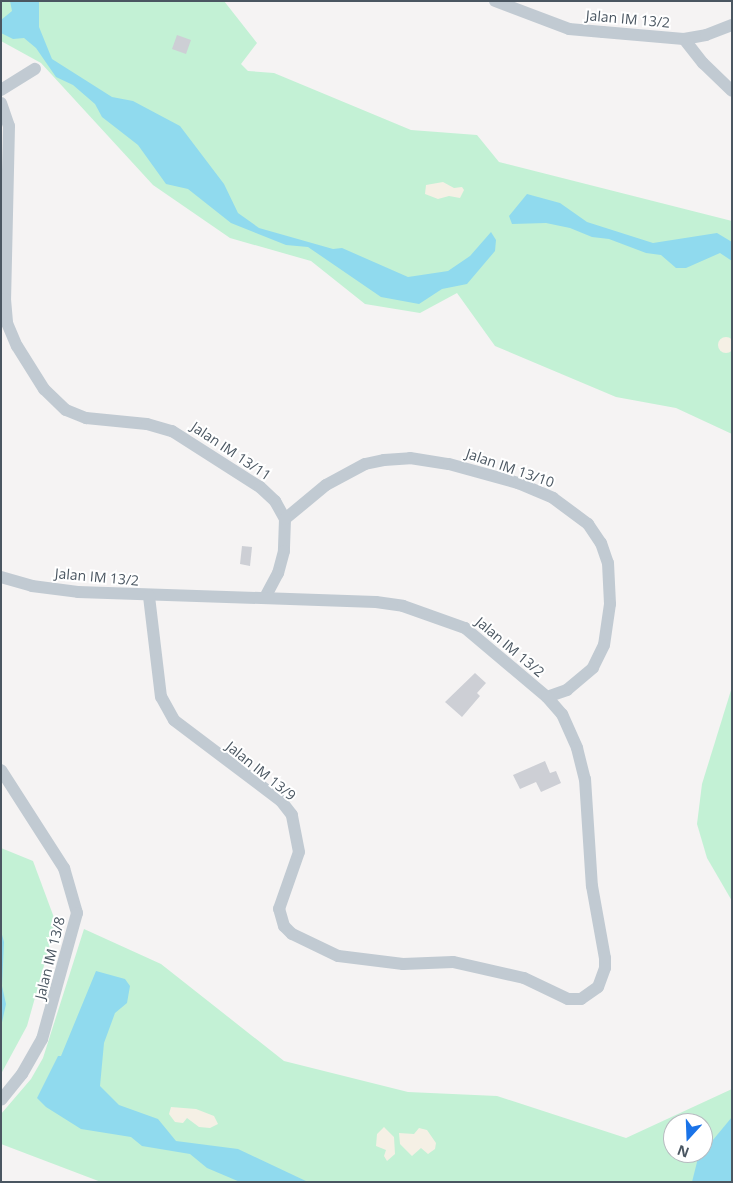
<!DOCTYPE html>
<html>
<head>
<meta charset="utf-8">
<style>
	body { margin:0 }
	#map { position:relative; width:733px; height:1183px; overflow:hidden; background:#f5f3f3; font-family:"Open Sans",sans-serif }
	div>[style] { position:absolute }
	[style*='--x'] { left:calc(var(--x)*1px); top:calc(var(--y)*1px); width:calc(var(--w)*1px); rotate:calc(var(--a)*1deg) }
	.green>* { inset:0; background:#c3f1d5 }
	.sand>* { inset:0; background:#f5f0e5 }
	.round { border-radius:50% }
	.water>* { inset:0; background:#90daee }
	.building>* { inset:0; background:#cdcfd5 }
	.minor>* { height:12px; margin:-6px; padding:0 6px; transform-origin:6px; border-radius:6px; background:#c1cad2 }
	span { translate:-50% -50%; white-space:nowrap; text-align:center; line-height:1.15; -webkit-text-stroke:4px #fff; paint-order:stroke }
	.street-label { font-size:14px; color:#4a5661 }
	.frame { position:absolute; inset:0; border:2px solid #4a5661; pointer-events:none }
	.north { position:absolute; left:663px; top:1113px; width:50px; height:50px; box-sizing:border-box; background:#fff; border:1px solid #b7bbc0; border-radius:50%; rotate:200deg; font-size:14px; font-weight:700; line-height:20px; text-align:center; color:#4a5661 }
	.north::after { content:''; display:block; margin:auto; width:18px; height:22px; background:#1a73e8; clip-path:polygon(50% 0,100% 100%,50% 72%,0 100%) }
</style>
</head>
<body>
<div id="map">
	<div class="green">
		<div style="clip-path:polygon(1px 1px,224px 1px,257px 43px,241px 64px,248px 71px,274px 73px,411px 130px,477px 135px,499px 162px,732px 221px,732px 434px,676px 408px,616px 397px,495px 346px,457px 293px,420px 313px,365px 304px,311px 261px,230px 238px,153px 185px,41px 63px,1px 41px)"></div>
		<div style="clip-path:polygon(732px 687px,732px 901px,707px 858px,697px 824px,702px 784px)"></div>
		<div style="clip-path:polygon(1px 848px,33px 861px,56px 923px,27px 1026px,1px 1074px)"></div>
		<div style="clip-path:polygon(evenodd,84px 929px,161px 964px,284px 1061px,408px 1092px,497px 1096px,626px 1138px,732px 1089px,732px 1182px,101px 1182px,1px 1144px,1px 1114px,31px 1079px,43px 1058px,84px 929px,673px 1123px,703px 1123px,703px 1153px,673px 1153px,673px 1123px)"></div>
	</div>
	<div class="sand">
		<div style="clip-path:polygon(443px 182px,454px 188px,462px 187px,464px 190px,460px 198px,449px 196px,438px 199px,425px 194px,426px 185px)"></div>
		<div class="round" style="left:718px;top:337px;width:16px;height:16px"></div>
		<div style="clip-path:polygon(171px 1107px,196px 1109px,214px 1116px,218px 1124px,210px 1128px,199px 1127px,187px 1118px,183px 1123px,175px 1122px,169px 1114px)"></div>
		<div style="clip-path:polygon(384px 1127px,394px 1137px,395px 1154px,387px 1161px,384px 1156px,386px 1150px,376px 1146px,377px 1134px)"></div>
		<div style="clip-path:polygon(419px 1128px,427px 1130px,436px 1143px,435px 1149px,428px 1154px,421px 1148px,412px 1156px,400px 1144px,399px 1133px,414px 1134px)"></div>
	</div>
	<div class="water">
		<div style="clip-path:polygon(10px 1px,39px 1px,39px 27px,52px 59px,112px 97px,133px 101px,180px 126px,224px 184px,238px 213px,259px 228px,333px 249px,342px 248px,408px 277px,448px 271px,470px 256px,491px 232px,496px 240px,495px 251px,467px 284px,442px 289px,419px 304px,381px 297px,308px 247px,286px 245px,231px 223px,188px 189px,166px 184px,138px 145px,102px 117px,95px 104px,73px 85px,56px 77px,36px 48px,24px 38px,13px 39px,1px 33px,1px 20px,12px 11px)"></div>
		<div style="clip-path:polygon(527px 194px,560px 203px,587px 222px,653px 243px,717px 233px,732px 242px,732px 261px,720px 253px,686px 268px,676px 268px,661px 255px,646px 253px,609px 239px,592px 237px,570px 228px,546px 223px,512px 224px,509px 216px)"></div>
		<div style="clip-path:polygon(1px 931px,4px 942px,2px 986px,6px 1004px,1px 1027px)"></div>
		<div style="clip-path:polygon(96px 971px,125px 979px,130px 986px,127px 1003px,115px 1013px,104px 1043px,100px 1086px,119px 1105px,158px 1119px,176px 1141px,238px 1149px,308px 1182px,240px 1182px,207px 1168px,190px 1154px,142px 1146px,131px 1137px,81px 1129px,46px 1107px,37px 1098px,58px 1056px,61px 1056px)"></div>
		<div style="clip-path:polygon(732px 1117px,732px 1182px,692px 1182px,698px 1158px)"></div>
	</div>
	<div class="building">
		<div style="clip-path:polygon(177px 35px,191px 40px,186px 54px,172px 49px)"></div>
		<div style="clip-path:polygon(242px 546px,252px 547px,250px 566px,240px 564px)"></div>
		<div style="clip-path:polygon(475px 673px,486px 683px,477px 693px,480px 696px,462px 717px,445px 702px)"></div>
		<div style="clip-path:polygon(545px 761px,550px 773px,556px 771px,561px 783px,541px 792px,536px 782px,520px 789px,513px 775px)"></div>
	</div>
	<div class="minor">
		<div style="--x:495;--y:1;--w:79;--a:20.7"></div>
		<div style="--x:569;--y:29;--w:34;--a:5"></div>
		<div style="--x:603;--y:32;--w:81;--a:4.9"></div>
		<div style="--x:684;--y:39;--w:22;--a:-10"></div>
		<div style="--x:706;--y:35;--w:28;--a:-21"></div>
		<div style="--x:684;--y:39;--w:31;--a:52"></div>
		<div style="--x:703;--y:63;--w:40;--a:44"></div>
		<div style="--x:1;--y:90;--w:40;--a:-32"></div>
		<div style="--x:1;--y:103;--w:24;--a:71"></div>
		<div style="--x:9;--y:126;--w:173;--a:91.3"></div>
		<div style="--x:5;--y:299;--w:24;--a:85"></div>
		<div style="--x:7;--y:323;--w:25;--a:67"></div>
		<div style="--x:17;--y:346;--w:51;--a:57.9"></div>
		<div style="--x:44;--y:389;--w:30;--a:44"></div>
		<div style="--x:66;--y:410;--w:22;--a:22"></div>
		<div style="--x:86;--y:418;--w:61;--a:5.6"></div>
		<div style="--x:147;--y:424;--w:26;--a:16"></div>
		<div style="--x:172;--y:431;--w:104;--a:32.5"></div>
		<div style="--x:260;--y:487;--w:21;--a:43"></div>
		<div style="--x:275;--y:501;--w:21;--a:61"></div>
		<div style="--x:285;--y:519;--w:32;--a:92"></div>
		<div style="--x:284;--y:551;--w:23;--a:105"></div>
		<div style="--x:278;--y:573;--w:27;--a:118"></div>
		<div style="--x:285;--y:519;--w:53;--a:-39.7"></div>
		<div style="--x:326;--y:485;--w:44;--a:-28.3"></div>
		<div style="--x:365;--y:464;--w:19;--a:-12"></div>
		<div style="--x:384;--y:460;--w:26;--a:-4"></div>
		<div style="--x:410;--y:458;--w:39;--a:9"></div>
		<div style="--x:449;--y:464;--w:72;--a:15.4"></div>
		<div style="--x:518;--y:483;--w:38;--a:23"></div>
		<div style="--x:553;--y:498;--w:44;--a:36.6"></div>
		<div style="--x:588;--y:524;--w:23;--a:56"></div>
		<div style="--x:601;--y:543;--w:21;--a:71"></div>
		<div style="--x:608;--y:563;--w:41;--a:87.2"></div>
		<div style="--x:610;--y:604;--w:41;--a:98.3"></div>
		<div style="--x:604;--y:645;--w:25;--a:116"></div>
		<div style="--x:593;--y:668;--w:34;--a:140"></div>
		<div style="--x:567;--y:690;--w:21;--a:161"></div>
		<div style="--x:1;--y:577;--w:32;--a:16"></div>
		<div style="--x:32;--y:586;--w:46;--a:7.4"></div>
		<div style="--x:78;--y:592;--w:298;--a:1.9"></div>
		<div style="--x:376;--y:602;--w:27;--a:8"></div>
		<div style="--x:403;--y:606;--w:66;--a:19.5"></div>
		<div style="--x:465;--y:628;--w:107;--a:40.1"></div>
		<div style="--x:547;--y:697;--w:23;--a:49"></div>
		<div style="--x:562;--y:714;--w:37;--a:66"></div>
		<div style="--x:577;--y:748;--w:32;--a:76"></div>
		<div style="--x:585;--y:779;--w:107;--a:86.3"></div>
		<div style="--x:592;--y:886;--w:73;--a:79.8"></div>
		<div style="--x:605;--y:958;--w:10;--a:90"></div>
		<div style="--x:605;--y:968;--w:20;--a:110"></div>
		<div style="--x:598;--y:987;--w:21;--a:145"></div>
		<div style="--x:581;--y:999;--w:13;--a:180"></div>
		<div style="--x:568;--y:999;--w:49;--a:-154.5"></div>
		<div style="--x:524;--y:978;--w:73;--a:-167.3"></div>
		<div style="--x:453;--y:962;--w:50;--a:177.7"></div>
		<div style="--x:403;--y:964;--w:65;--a:-173"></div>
		<div style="--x:338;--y:956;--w:51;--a:-154.4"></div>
		<div style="--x:292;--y:934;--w:11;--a:-135"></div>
		<div style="--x:284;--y:926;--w:18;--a:-106"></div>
		<div style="--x:279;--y:909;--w:60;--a:-70.7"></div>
		<div style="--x:299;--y:852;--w:38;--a:-101"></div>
		<div style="--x:292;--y:815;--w:18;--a:-128"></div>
		<div style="--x:281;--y:801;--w:134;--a:-142.9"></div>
		<div style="--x:174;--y:720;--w:26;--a:-119"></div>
		<div style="--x:161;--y:697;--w:102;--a:-96.8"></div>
		<div style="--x:1;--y:770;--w:117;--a:57.3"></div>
		<div style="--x:64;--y:868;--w:47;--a:73.9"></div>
		<div style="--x:77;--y:913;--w:131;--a:105.5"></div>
		<div style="--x:42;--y:1039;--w:40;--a:119.7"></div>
		<div style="--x:22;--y:1074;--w:33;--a:129"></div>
	</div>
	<div class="street-label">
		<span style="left:628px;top:19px;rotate:5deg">Jalan IM 13/2</span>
		<span style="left:231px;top:451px;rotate:34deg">Jalan IM 13/11</span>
		<span style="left:510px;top:468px;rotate:19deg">Jalan IM 13/10</span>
		<span style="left:97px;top:577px;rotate:5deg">Jalan IM 13/2</span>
		<span style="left:510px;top:647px;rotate:40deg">Jalan IM 13/2</span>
		<span style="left:261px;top:771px;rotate:39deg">Jalan IM 13/9</span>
		<span style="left:50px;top:958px;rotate:-76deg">Jalan IM 13/8</span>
	</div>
	<div class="frame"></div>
	<div class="north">N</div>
</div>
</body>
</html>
